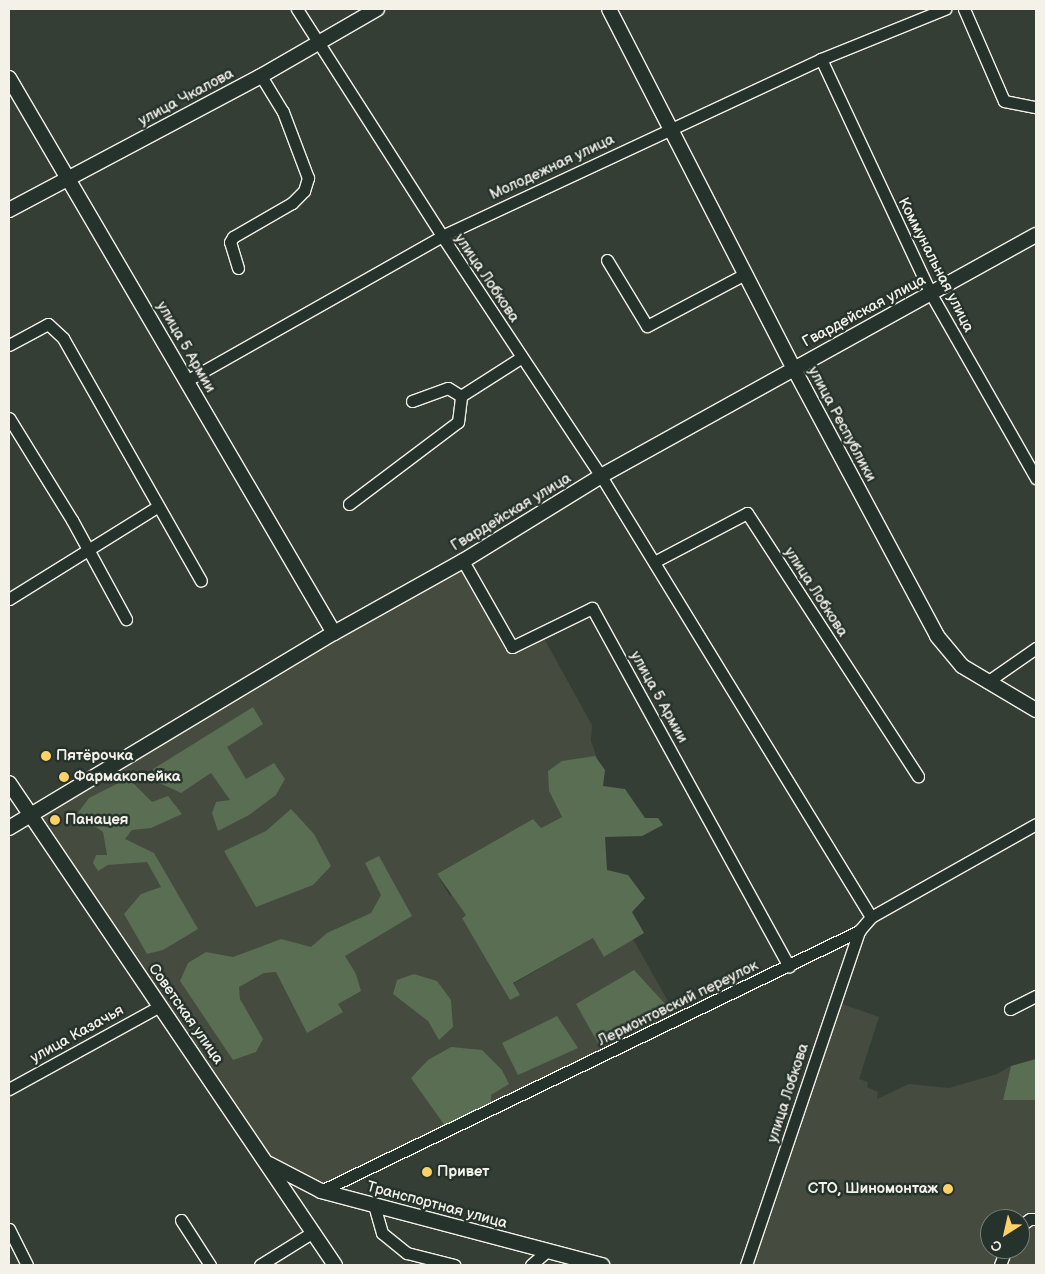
<!DOCTYPE html>
<html>
<head>
<meta charset="utf-8">
<style>
	body { margin:0 }
	#map { position:relative; width:1045px; height:1274px; overflow:hidden; background:#343e35; font-family:"Balsamiq Sans",sans-serif }
	div>[style] { position:absolute }
	[style*='--x'] { left:calc(var(--x)*1px); top:calc(var(--y)*1px); width:calc(var(--w)*1px); rotate:calc(var(--a)*1deg) }
	.built>* { inset:0; background:#454b3f }
	.green>* { inset:0; background:#596e52 }
	.roads { filter:drop-shadow(1px 0 #f4f1e8) drop-shadow(-1px 0 #f4f1e8) drop-shadow(0 1px #f4f1e8) drop-shadow(0 -1px #f4f1e8) }
	.minor>* { height:11px; margin:-5.5px; padding:0 5.5px; transform-origin:5.5px; border-radius:5.5px; background:#26332d }
	.major>* { height:14px; margin:-7px; padding:0 7px; transform-origin:7px; border-radius:7px; background:#26332d }
	.dots>* { width:14px; height:14px; translate:-50% -50%; box-sizing:border-box; border:2px solid #26332d; border-radius:50% }
	span { translate:-50% -50%; white-space:nowrap; text-align:center; line-height:1.15; -webkit-text-stroke:5px #26332d; paint-order:stroke }
	.street-label { font-size:15px; color:#f4f1e8 }
	.poi-label { font-size:15px; color:#f4f1e8; font-weight:700 }
	.left { translate:0 -50%; text-align:left }
	.right { translate:-100% -50%; text-align:right }
	.frame { position:absolute; inset:0; border:10px solid #f4f1e8; pointer-events:none }
	.north { position:absolute; left:980px; top:1209px; width:50px; height:50px; box-sizing:border-box; background:#26332d; border:1px solid #787f78; border-radius:50%; rotate:215deg; font-size:14px; font-weight:700; line-height:20px; text-align:center; color:#f4f1e8 }
	.north::after { content:''; display:block; margin:auto; width:18px; height:22px; background:#ffd166; clip-path:polygon(50% 0,100% 100%,50% 72%,0 100%) }
</style>
</head>
<body>
<div id="map">
	<div class="built">
		<div style="clip-path:polygon(463px 561px,512px 646px,541px 633px,592px 725px,591px 741px,597px 758px,549px 791px,562px 817px,541px 828px,533px 819px,437px 874px,450px 896px,454px 894px,466px 915px,462px 917px,513px 984px,593px 938px,605px 957px,633px 939px,678px 1019px,321px 1191px,268px 1163px,30px 817px)"></div>
		<div style="clip-path:polygon(evenodd,834px 1001px,879px 1017px,859px 1079px,868px 1082px,867px 1087px,878px 1092px,877px 1099px,909px 1084px,949px 1088px,997px 1074px,1011px 1066px,1003px 1100px,1036px 1100px,1036px 1265px,746px 1265px,834px 1001px,990px 1219px,1020px 1219px,1020px 1249px,990px 1249px,990px 1219px)"></div>
	</div>
	<div class="green">
		<div style="clip-path:polygon(253px 707px,263px 724px,227px 747px,246px 779px,274px 763px,285px 779px,276px 795px,249px 815px,218px 831px,212px 813px,216px 802px,230px 800px,211px 773px,181px 793px,155px 781px,153px 769px)"></div>
		<div style="clip-path:polygon(595px 756px,605px 770px,603px 786px,625px 789px,645px 818px,658px 818px,663px 825px,642px 836px,605px 837px,607px 870px,628px 875px,645px 898px,632px 912px,644px 933px,604px 957px,593px 938px,513px 983px,520px 995px,510px 1000px,462px 918px,466px 915px,437px 874px,533px 819px,541px 828px,562px 817px,549px 791px,548px 771px,562px 761px)"></div>
		<div style="clip-path:polygon(128px 778px,152px 802px,168px 796px,182px 814px,151px 828px,132px 830px,125px 839px,154px 853px,198px 929px,163px 950px,147px 954px,124px 914px,141px 894px,161px 887px,147px 862px,108px 865px,98px 871px,93px 863px,96px 855px,107px 855px,103px 832px,77px 814px,89px 798px)"></div>
		<div style="clip-path:polygon(291px 809px,314px 834px,331px 866px,313px 885px,256px 907px,224px 851px,266px 831px)"></div>
		<div style="clip-path:polygon(379px 856px,412px 916px,345px 956px,356px 974px,361px 991px,338px 1004px,343px 1012px,307px 1033px,276px 972px,264px 973px,239px 987px,240px 999px,263px 1039px,256px 1052px,233px 1060px,180px 981px,188px 963px,206px 952px,233px 957px,281px 939px,311px 947px,327px 933px,371px 913px,381px 895px,365px 863px)"></div>
		<div style="clip-path:polygon(634px 970px,667px 1006px,599px 1045px,576px 1004px)"></div>
		<div style="clip-path:polygon(414px 974px,437px 981px,451px 1000px,453px 1027px,439px 1040px,428px 1021px,393px 994px,397px 980px)"></div>
		<div style="clip-path:polygon(557px 1016px,578px 1048px,518px 1075px,502px 1043px)"></div>
		<div style="clip-path:polygon(451px 1047px,482px 1050px,502px 1070px,509px 1084px,491px 1095px,491px 1110px,448px 1130px,411px 1078px,428px 1060px)"></div>
		<div style="clip-path:polygon(1036px 1059px,1036px 1100px,1003px 1100px,1011px 1066px)"></div>
	</div>
	<div class="roads">
		<div class="minor">
			<div style="--x:297;--y:9;--w:269;--a:57.4"></div>
			<div style="--x:442;--y:236;--w:288;--a:56.5"></div>
			<div style="--x:601;--y:476;--w:517;--a:58.52"></div>
			<div style="--x:964;--y:9;--w:100;--a:66.5"></div>
			<div style="--x:1004;--y:101;--w:33;--a:11"></div>
			<div style="--x:821;--y:59;--w:259;--a:64.9"></div>
			<div style="--x:931;--y:294;--w:212;--a:60.3"></div>
			<div style="--x:607;--y:260;--w:77;--a:58.8"></div>
			<div style="--x:647;--y:326;--w:111;--a:-28"></div>
			<div style="--x:238;--y:268;--w:27;--a:-107"></div>
			<div style="--x:230;--y:242;--w:6;--a:-59"></div>
			<div style="--x:233;--y:237;--w:68;--a:-30"></div>
			<div style="--x:292;--y:203;--w:17;--a:-45"></div>
			<div style="--x:304;--y:191;--w:14;--a:-73"></div>
			<div style="--x:308;--y:178;--w:71;--a:-110.7"></div>
			<div style="--x:283;--y:112;--w:42;--a:-121.4"></div>
			<div style="--x:9;--y:345;--w:44;--a:-28.3"></div>
			<div style="--x:48;--y:324;--w:21;--a:43"></div>
			<div style="--x:63;--y:338;--w:279;--a:60.4"></div>
			<div style="--x:186;--y:381;--w:294;--a:-29.5"></div>
			<div style="--x:442;--y:236;--w:418;--a:-25"></div>
			<div style="--x:821;--y:59;--w:134;--a:-22"></div>
			<div style="--x:412;--y:401;--w:38;--a:-20"></div>
			<div style="--x:448;--y:388;--w:15;--a:32"></div>
			<div style="--x:9;--y:418;--w:120;--a:58.3"></div>
			<div style="--x:72;--y:520;--w:113;--a:61.4"></div>
			<div style="--x:349;--y:504;--w:136;--a:-37"></div>
			<div style="--x:458;--y:422;--w:26;--a:-83"></div>
			<div style="--x:461;--y:396;--w:72;--a:-32.6"></div>
			<div style="--x:463;--y:561;--w:99;--a:60.3"></div>
			<div style="--x:512;--y:647;--w:89;--a:-26"></div>
			<div style="--x:592;--y:608;--w:409;--a:61.2"></div>
			<div style="--x:654;--y:562;--w:105;--a:-27.8"></div>
			<div style="--x:747;--y:513;--w:314;--a:57"></div>
			<div style="--x:9;--y:599;--w:174;--a:-31.9"></div>
			<div style="--x:987;--y:682;--w:60;--a:-34.8"></div>
			<div style="--x:1010;--y:1009;--w:29;--a:-27"></div>
			<div style="--x:9;--y:1089;--w:172;--a:-28.8"></div>
			<div style="--x:321;--y:1191;--w:598;--a:-25.79"></div>
			<div style="--x:859;--y:931;--w:18;--a:-49"></div>
			<div style="--x:871;--y:917;--w:189;--a:-29.4"></div>
			<div style="--x:374;--y:1205;--w:29;--a:74"></div>
			<div style="--x:382;--y:1233;--w:32;--a:39"></div>
			<div style="--x:407;--y:1253;--w:49;--a:14.3"></div>
			<div style="--x:181;--y:1220;--w:54;--a:57.2"></div>
			<div style="--x:1020;--y:1226;--w:12;--a:-35"></div>
			<div style="--x:1030;--y:1219;--w:6;--a:0"></div>
			<div style="--x:9;--y:1229;--w:40;--a:63.4"></div>
			<div style="--x:260;--y:1265;--w:62;--a:-31.9"></div>
			<div style="--x:531;--y:1265;--w:23;--a:-41"></div>
			<div style="--x:746;--y:1265;--w:353;--a:-71.3"></div>
			<div style="--x:1000;--y:1265;--w:17;--a:-69"></div>
		</div>
		<div class="major">
			<div style="--x:609;--y:9;--w:403;--a:62.8"></div>
			<div style="--x:793;--y:367;--w:305;--a:61.8"></div>
			<div style="--x:937;--y:636;--w:39;--a:50"></div>
			<div style="--x:962;--y:666;--w:86;--a:30.7"></div>
			<div style="--x:9;--y:78;--w:643;--a:59.65"></div>
			<div style="--x:9;--y:210;--w:285;--a:-28"></div>
			<div style="--x:261;--y:76;--w:134;--a:-30"></div>
			<div style="--x:9;--y:783;--w:582;--a:55.93"></div>
			<div style="--x:9;--y:828;--w:379;--a:-31"></div>
			<div style="--x:334;--y:633;--w:148;--a:-29.2"></div>
			<div style="--x:463;--y:561;--w:162;--a:-31.6"></div>
			<div style="--x:601;--y:476;--w:497;--a:-29"></div>
			<div style="--x:269;--y:1164;--w:59;--a:27.4"></div>
			<div style="--x:321;--y:1191;--w:291;--a:14.8"></div>
		</div>
	</div>
	<div class="dots">
		<div style="left:46px;top:756px;background:#ffd166"></div>
		<div style="left:64px;top:777px;background:#ffd166"></div>
		<div style="left:55px;top:820px;background:#ffd166"></div>
		<div style="left:427px;top:1172px;background:#ffd166"></div>
		<div style="left:948px;top:1189px;background:#ffd166"></div>
	</div>
	<div class="street-label">
		<span style="left:186px;top:97px;rotate:-28deg">улица Чкалова</span>
		<span style="left:552px;top:167px;rotate:-25deg">Молодежная улица</span>
		<span style="left:936px;top:265px;rotate:63deg">Коммунальная улица</span>
		<span style="left:487px;top:278px;rotate:56deg">улица Лобкова</span>
		<span style="left:864px;top:311px;rotate:-28deg">Гвардейская улица</span>
		<span style="left:186px;top:347px;rotate:60deg">улица 5 Армии</span>
		<span style="left:842px;top:424px;rotate:62deg">улица Республики</span>
		<span style="left:511px;top:512px;rotate:-31deg">Гвардейская улица</span>
		<span style="left:816px;top:592px;rotate:57deg">улица Лобкова</span>
		<span style="left:659px;top:697px;rotate:61deg">улица 5 Армии</span>
		<span style="left:678px;top:1003px;rotate:-26deg">Лермонтовский переулок</span>
		<span style="left:186px;top:1014px;rotate:55deg">Советская улица</span>
		<span style="left:77px;top:1034px;rotate:-29deg">улица Казачья</span>
		<span style="left:788px;top:1093px;rotate:-72deg">улица Лобкова</span>
		<span style="left:437px;top:1205px;rotate:15deg">Транспортная улица</span>
	</div>
	<div class="poi-label">
		<span class="left" style="left:56px;top:756px">Пятёрочка</span>
		<span class="left" style="left:74px;top:777px">Фармакопейка</span>
		<span class="left" style="left:65px;top:820px">Панацея</span>
		<span class="left" style="left:437px;top:1172px">Привет</span>
		<span class="right" style="left:938px;top:1189px">СТО, Шиномонтаж</span>
	</div>
	<div class="frame"></div>
	<div class="north">С</div>
</div>
</body>
</html>
